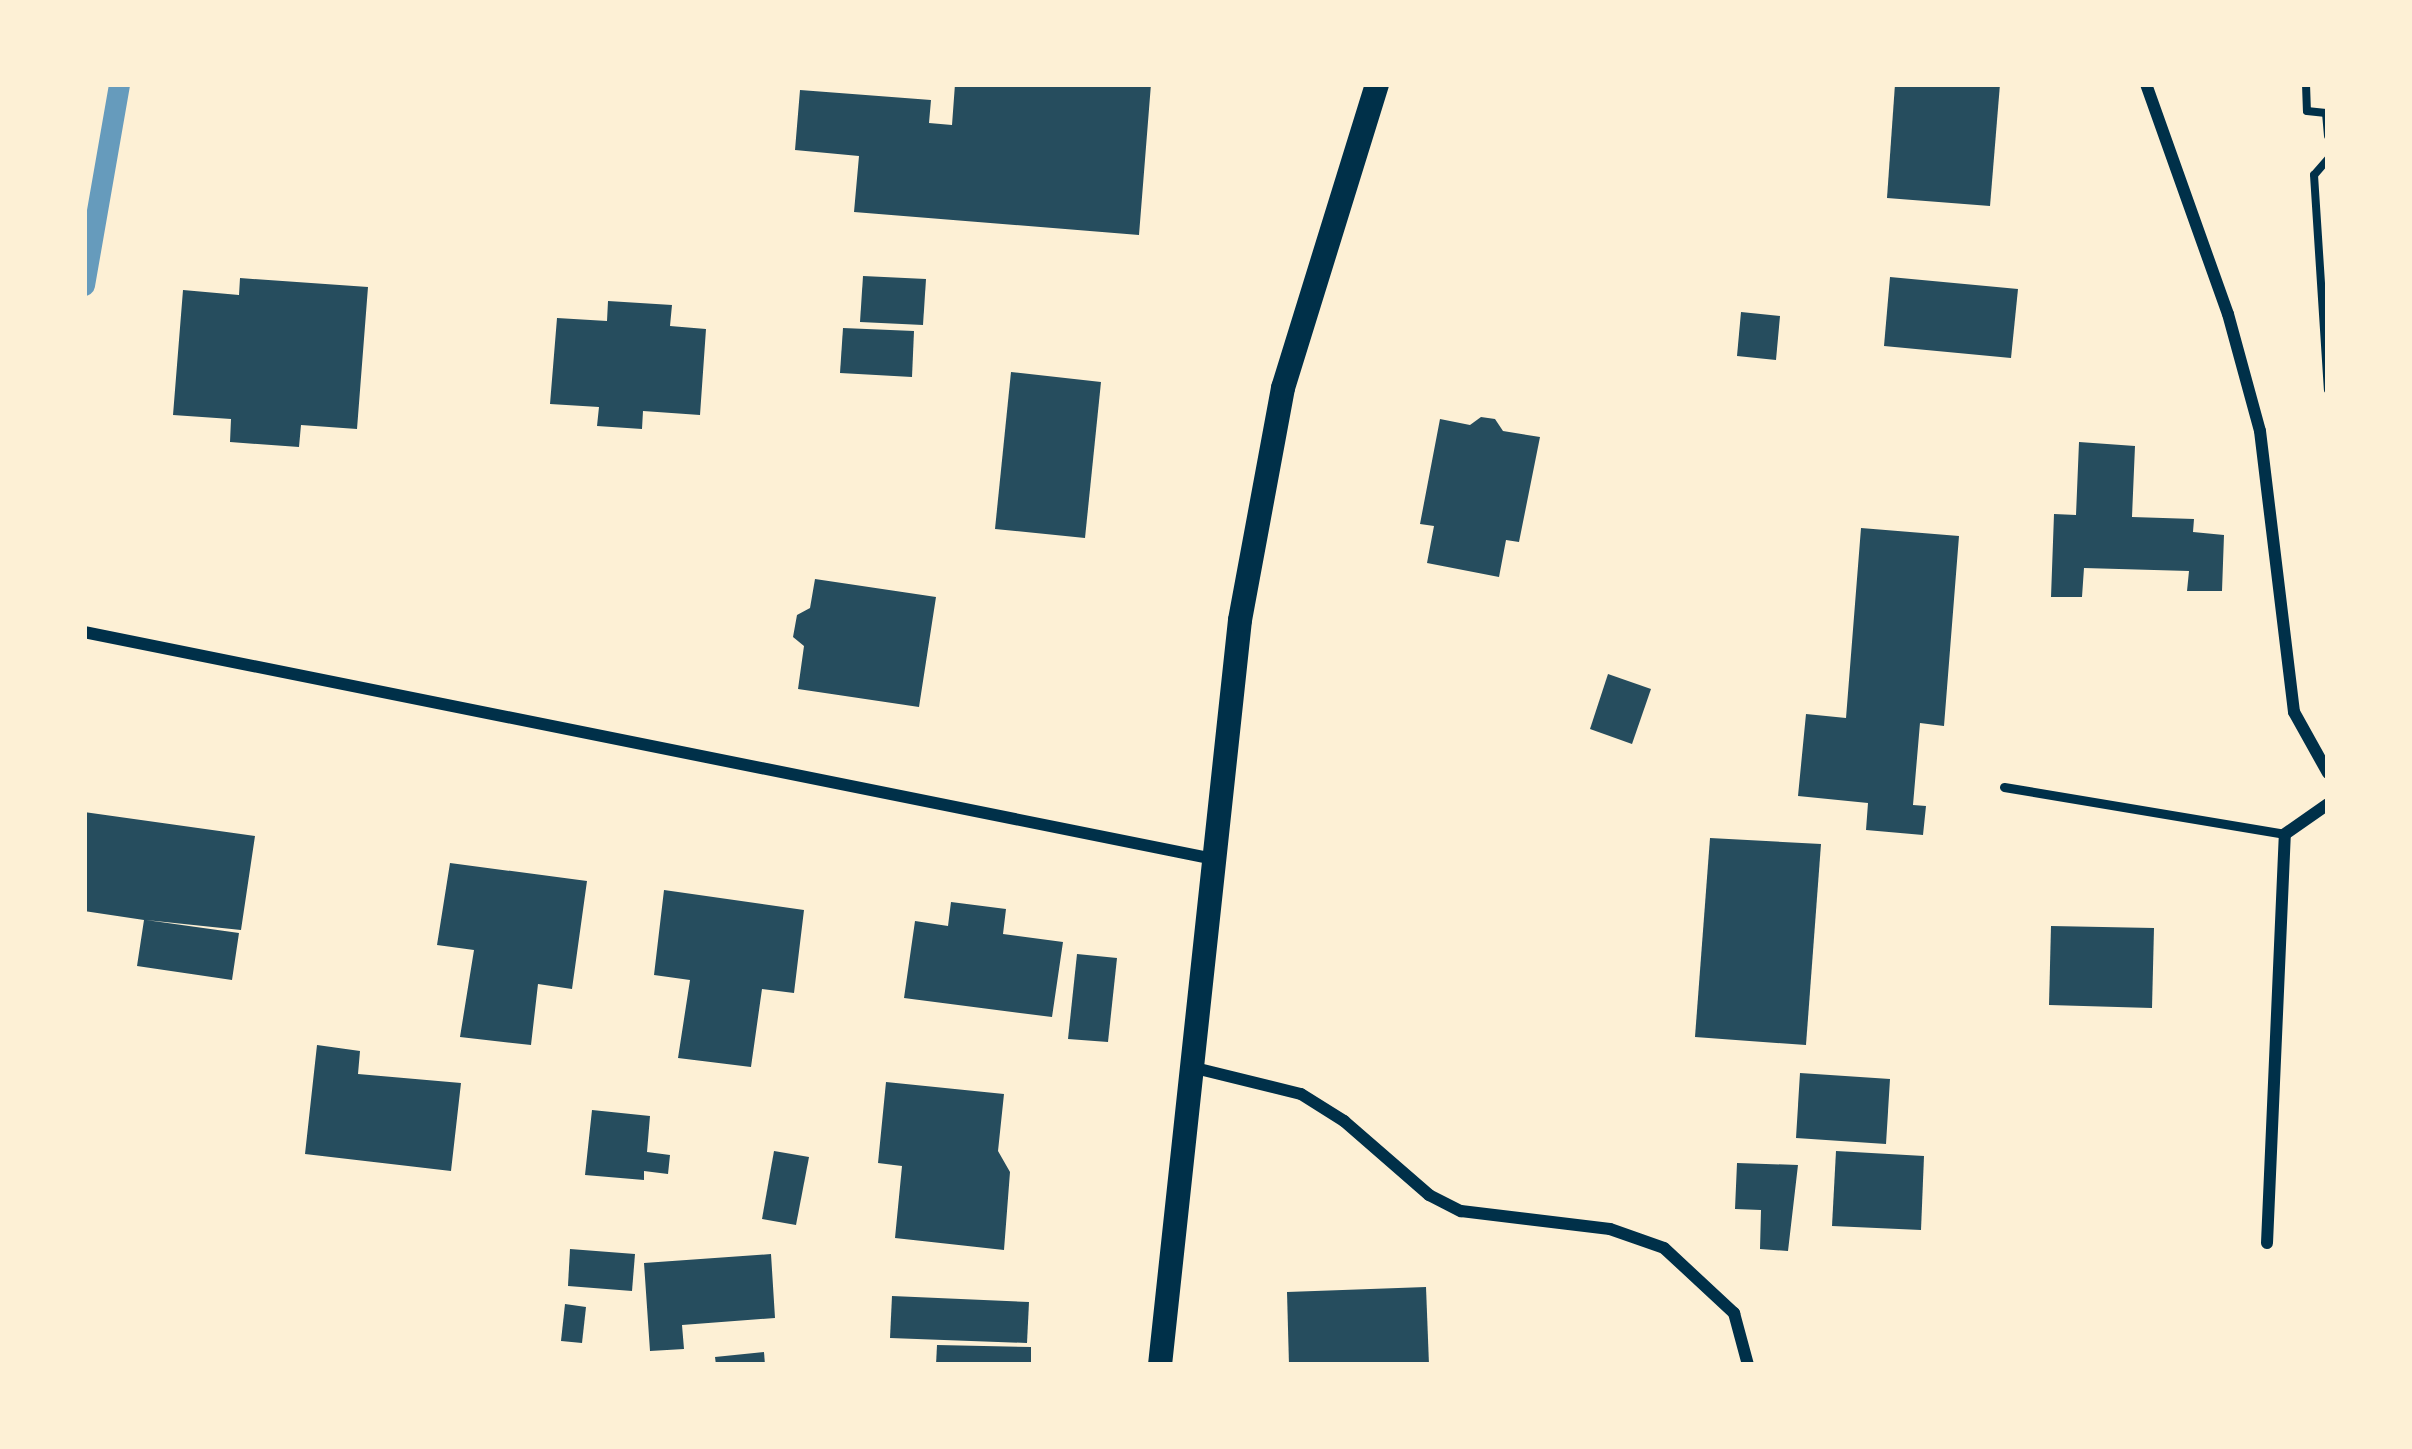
<!DOCTYPE html>
<html>
<head>
<meta charset="utf-8">
<style>
	body { margin:0 }
	#map { position:relative; width:2412px; height:1449px; overflow:hidden; background:#fdf0d5; font-family:Poppins,sans-serif }
	div>[style] { position:absolute }
	[style*='--x'] { left:calc(var(--x)*1px); top:calc(var(--y)*1px); width:calc(var(--w)*1px); rotate:calc(var(--a)*1deg) }
	.stream>* { height:21px; margin:-10.5px; padding:0 10.5px; transform-origin:10.5px; border-radius:10.5px; background:#669bbc }
	.building>* { inset:0; background:#264d5e }
	.path>* { height:8px; margin:-4px; padding:0 4px; transform-origin:4px; border-radius:4px; background:#003049 }
	.service>* { height:9px; margin:-4.5px; padding:0 4.5px; transform-origin:4.5px; border-radius:4.5px; background:#003049 }
	.minor>* { height:12px; margin:-6px; padding:0 6px; transform-origin:6px; border-radius:6px; background:#003049 }
	.secondary>* { height:24px; margin:-12px; padding:0 12px; transform-origin:12px; border-radius:12px; background:#003049 }
	span { translate:-50% -50%; white-space:nowrap; text-align:center; line-height:1.15; -webkit-text-stroke:10px #fdf0d5; paint-order:stroke }
	.frame { position:absolute; inset:0; border:87px solid #fdf0d5; pointer-events:none }
</style>
</head>
<body>
<div id="map">
	<div class="stream">
		<div style="--x:84;--y:285;--w:204;--a:-80.1"></div>
	</div>
	<div class="building">
		<div style="clip-path:polygon(955px 84px,1151px 84px,1139px 235px,854px 212px,859px 156px,795px 150px,800px 90px,931px 100px,929px 123px,952px 125px)"></div>
		<div style="clip-path:polygon(1895px 84px,2000px 84px,1990px 206px,1887px 198px)"></div>
		<div style="clip-path:polygon(863px 276px,926px 279px,923px 325px,860px 322px)"></div>
		<div style="clip-path:polygon(1890px 277px,2018px 289px,2011px 358px,1884px 346px)"></div>
		<div style="clip-path:polygon(240px 278px,368px 287px,357px 429px,301px 425px,299px 447px,230px 442px,231px 419px,173px 415px,183px 290px,239px 295px)"></div>
		<div style="clip-path:polygon(608px 301px,672px 305px,670px 326px,706px 329px,700px 415px,643px 411px,642px 429px,597px 426px,599px 407px,550px 404px,557px 318px,607px 321px)"></div>
		<div style="clip-path:polygon(1741px 312px,1780px 316px,1776px 360px,1737px 356px)"></div>
		<div style="clip-path:polygon(843px 328px,914px 331px,912px 377px,840px 373px)"></div>
		<div style="clip-path:polygon(1011px 372px,1101px 382px,1085px 538px,995px 529px)"></div>
		<div style="clip-path:polygon(1481px 417px,1495px 419px,1503px 431px,1540px 437px,1519px 542px,1506px 540px,1499px 577px,1427px 563px,1434px 526px,1420px 524px,1440px 419px,1470px 425px)"></div>
		<div style="clip-path:polygon(2079px 442px,2135px 446px,2132px 517px,2194px 519px,2193px 532px,2224px 535px,2222px 591px,2187px 591px,2189px 571px,2084px 568px,2082px 597px,2051px 597px,2054px 514px,2076px 515px)"></div>
		<div style="clip-path:polygon(1861px 528px,1959px 536px,1944px 726px,1920px 723px,1913px 805px,1926px 806px,1923px 835px,1866px 830px,1868px 803px,1798px 796px,1806px 714px,1846px 718px)"></div>
		<div style="clip-path:polygon(815px 579px,936px 597px,919px 707px,798px 689px,804px 646px,793px 637px,797px 615px,810px 608px)"></div>
		<div style="clip-path:polygon(1608px 674px,1651px 689px,1632px 744px,1590px 729px)"></div>
		<div style="clip-path:polygon(84px 812px,255px 836px,241px 930px,146px 920px,239px 933px,232px 980px,137px 966px,144px 920px,84px 911px)"></div>
		<div style="clip-path:polygon(1710px 838px,1821px 844px,1806px 1045px,1695px 1037px)"></div>
		<div style="clip-path:polygon(450px 863px,587px 881px,572px 989px,538px 984px,531px 1045px,460px 1037px,474px 950px,437px 945px)"></div>
		<div style="clip-path:polygon(664px 890px,804px 910px,794px 993px,762px 989px,751px 1067px,678px 1058px,690px 980px,654px 975px)"></div>
		<div style="clip-path:polygon(951px 902px,1006px 909px,1003px 934px,1063px 942px,1052px 1017px,904px 998px,915px 921px,948px 926px)"></div>
		<div style="clip-path:polygon(2051px 926px,2154px 928px,2152px 1008px,2049px 1005px)"></div>
		<div style="clip-path:polygon(1077px 954px,1117px 958px,1108px 1042px,1068px 1039px)"></div>
		<div style="clip-path:polygon(317px 1045px,360px 1051px,358px 1074px,461px 1083px,451px 1171px,305px 1154px)"></div>
		<div style="clip-path:polygon(1800px 1073px,1890px 1079px,1886px 1144px,1796px 1138px)"></div>
		<div style="clip-path:polygon(886px 1082px,1004px 1094px,998px 1151px,1010px 1172px,1004px 1250px,895px 1238px,902px 1166px,878px 1163px)"></div>
		<div style="clip-path:polygon(592px 1110px,650px 1116px,647px 1152px,670px 1155px,668px 1174px,644px 1171px,644px 1180px,585px 1175px)"></div>
		<div style="clip-path:polygon(774px 1151px,809px 1157px,796px 1225px,762px 1219px)"></div>
		<div style="clip-path:polygon(1836px 1151px,1924px 1156px,1921px 1230px,1832px 1226px)"></div>
		<div style="clip-path:polygon(1737px 1163px,1798px 1165px,1788px 1251px,1760px 1249px,1761px 1210px,1735px 1209px)"></div>
		<div style="clip-path:polygon(570px 1249px,635px 1254px,632px 1291px,568px 1286px)"></div>
		<div style="clip-path:polygon(771px 1254px,775px 1318px,682px 1325px,684px 1349px,650px 1351px,644px 1263px)"></div>
		<div style="clip-path:polygon(1426px 1287px,1429px 1365px,1289px 1365px,1287px 1292px)"></div>
		<div style="clip-path:polygon(892px 1296px,1029px 1302px,1027px 1343px,890px 1338px)"></div>
		<div style="clip-path:polygon(565px 1304px,586px 1307px,582px 1343px,561px 1341px)"></div>
		<div style="clip-path:polygon(937px 1345px,1031px 1347px,1031px 1365px,936px 1365px)"></div>
		<div style="clip-path:polygon(764px 1352px,765px 1365px,716px 1365px,715px 1357px)"></div>
	</div>
	<div class="path">
		<div style="--x:2306;--y:84;--w:27;--a:88"></div>
		<div style="--x:2307;--y:111;--w:19;--a:6"></div>
		<div style="--x:2326;--y:113;--w:23;--a:85"></div>
		<div style="--x:2328;--y:159;--w:21;--a:131"></div>
		<div style="--x:2314;--y:175;--w:215;--a:86.3"></div>
	</div>
	<div class="service">
		<div style="--x:2004;--y:787;--w:285;--a:9.5"></div>
	</div>
	<div class="minor">
		<div style="--x:2146;--y:84;--w:244;--a:70.4"></div>
		<div style="--x:2228;--y:314;--w:121;--a:74.7"></div>
		<div style="--x:2260;--y:431;--w:283;--a:83.1"></div>
		<div style="--x:2294;--y:712;--w:70;--a:60.9"></div>
		<div style="--x:84;--y:632;--w:1153;--a:11.36"></div>
		<div style="--x:1191;--y:1067;--w:113;--a:13.8"></div>
		<div style="--x:1301;--y:1094;--w:51;--a:32.1"></div>
		<div style="--x:1344;--y:1121;--w:113;--a:41"></div>
		<div style="--x:1429;--y:1195;--w:36;--a:27"></div>
		<div style="--x:1461;--y:1211;--w:150;--a:6.9"></div>
		<div style="--x:1610;--y:1229;--w:57;--a:19.4"></div>
		<div style="--x:1664;--y:1248;--w:96;--a:42.9"></div>
		<div style="--x:1734;--y:1313;--w:54;--a:74.9"></div>
		<div style="--x:2267;--y:1243;--w:409;--a:-87.5"></div>
		<div style="--x:2285;--y:834;--w:52;--a:-34.9"></div>
	</div>
	<div class="secondary">
		<div style="--x:1160;--y:1365;--w:749;--a:-83.87"></div>
		<div style="--x:1240;--y:620;--w:236;--a:-79.5"></div>
		<div style="--x:1283;--y:388;--w:318;--a:-72.8"></div>
	</div>
	<div class="frame"></div>
</div>
</body>
</html>
